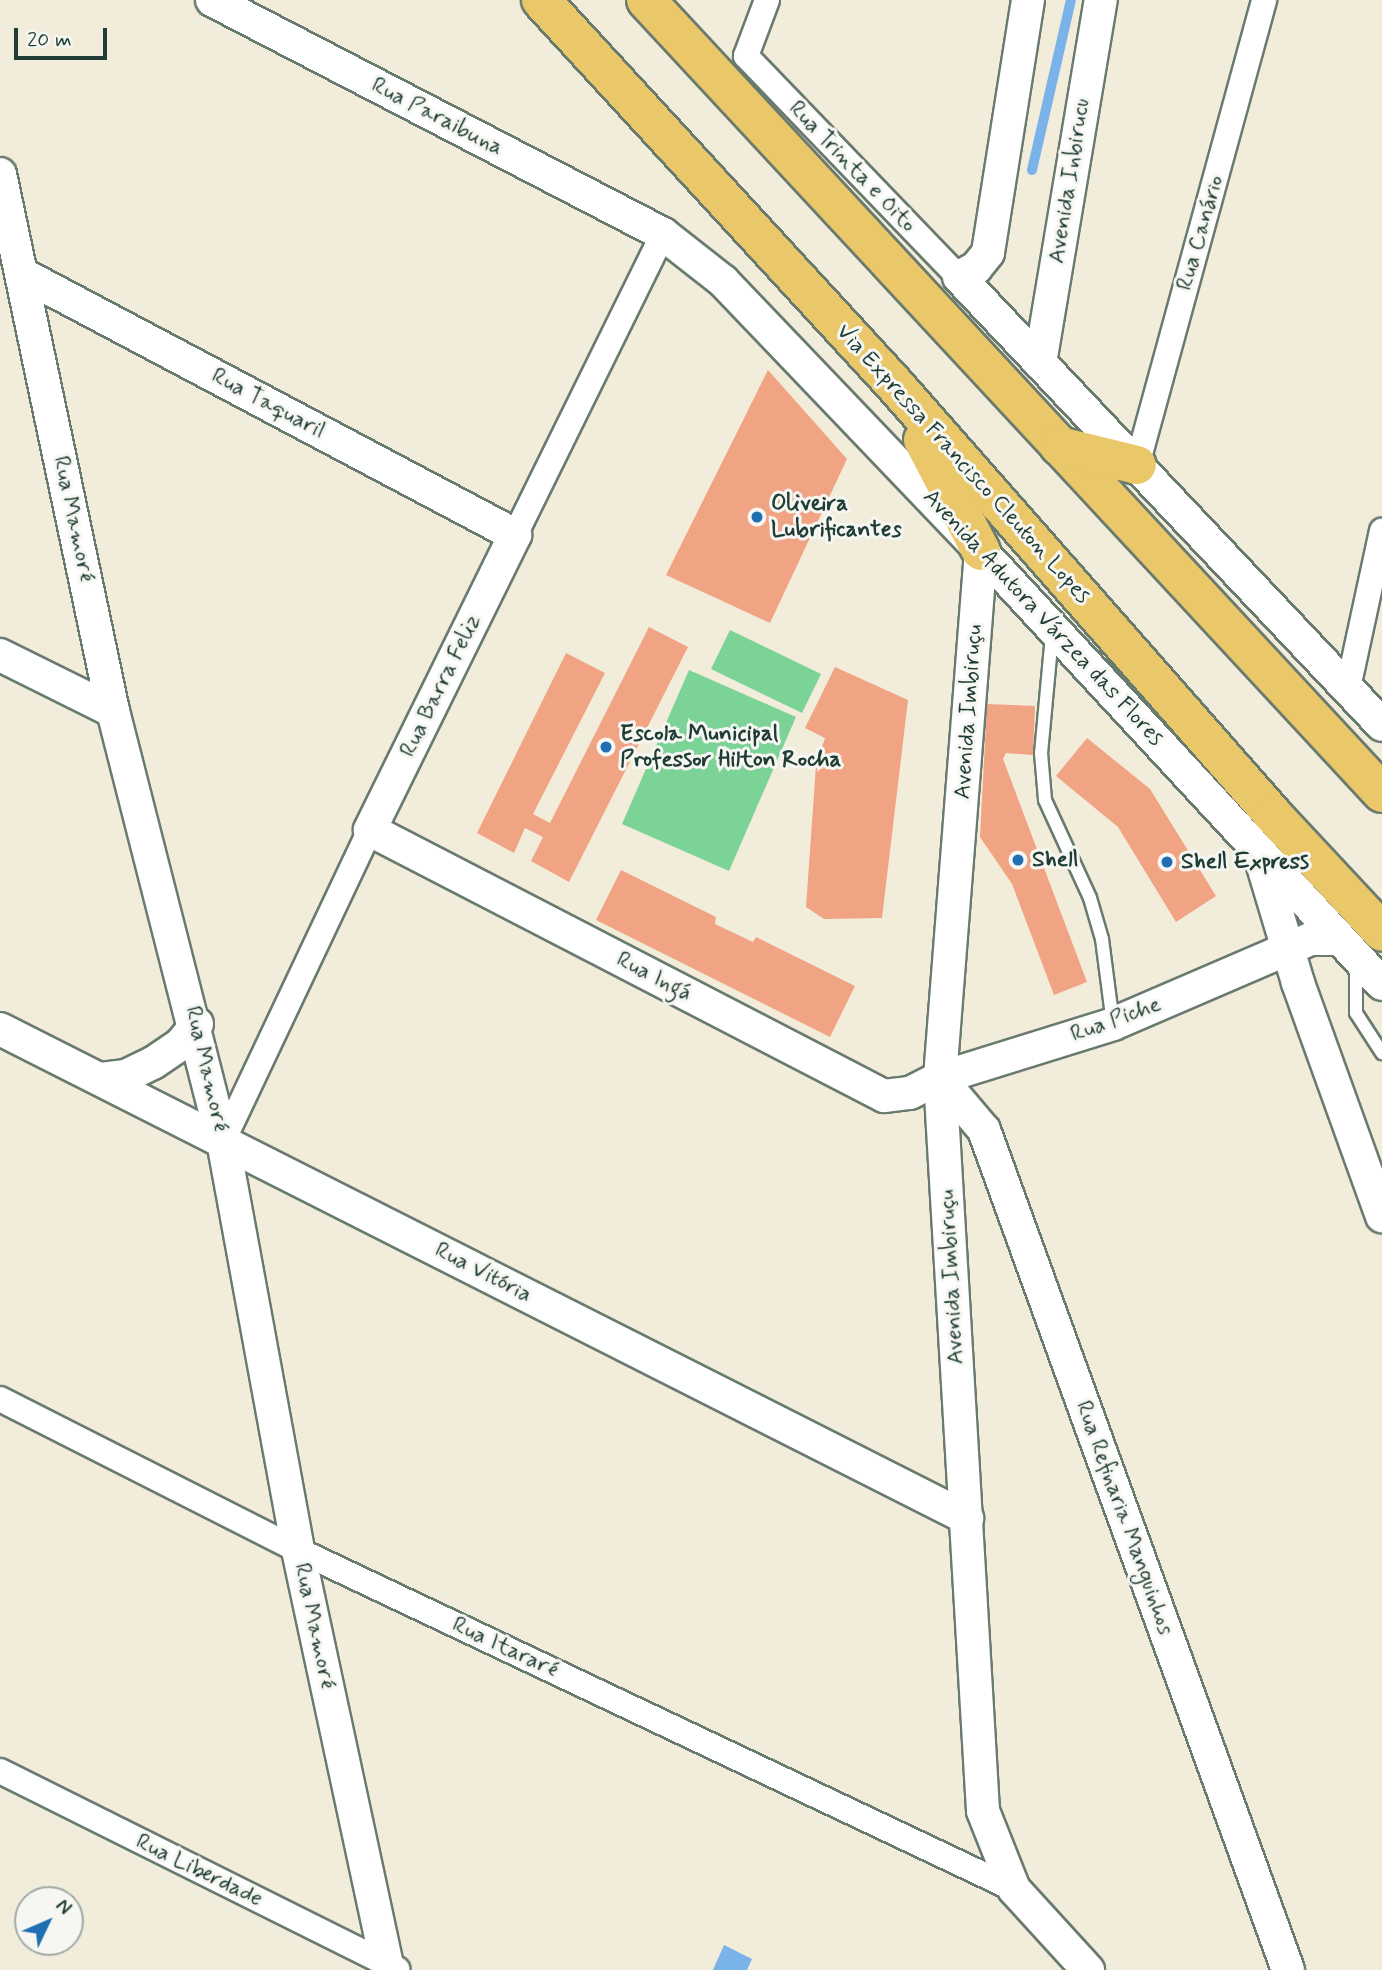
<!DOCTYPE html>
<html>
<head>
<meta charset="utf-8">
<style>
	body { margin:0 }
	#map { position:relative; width:1382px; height:1970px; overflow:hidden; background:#f2ecdb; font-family:Mynerve,sans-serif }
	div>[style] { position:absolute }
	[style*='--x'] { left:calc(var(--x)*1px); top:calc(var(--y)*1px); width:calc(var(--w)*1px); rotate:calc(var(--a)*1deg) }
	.green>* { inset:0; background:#7cd397 }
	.water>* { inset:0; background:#7ab3ea }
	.stream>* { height:10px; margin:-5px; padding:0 5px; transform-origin:5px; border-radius:5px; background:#7ab3ea }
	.building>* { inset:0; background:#f1a484 }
	.roads { filter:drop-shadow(2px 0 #697a6e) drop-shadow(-2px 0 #697a6e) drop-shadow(0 2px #697a6e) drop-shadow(0 -2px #697a6e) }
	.service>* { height:12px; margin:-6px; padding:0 6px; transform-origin:6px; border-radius:6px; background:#fff }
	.minor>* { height:24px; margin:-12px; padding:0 12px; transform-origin:12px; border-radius:12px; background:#fff }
	.tertiary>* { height:32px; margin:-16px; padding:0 16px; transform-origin:16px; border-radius:16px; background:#fff }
	.trunk>* { height:38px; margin:-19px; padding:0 19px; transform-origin:19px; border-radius:19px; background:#eac769 }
	.dots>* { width:19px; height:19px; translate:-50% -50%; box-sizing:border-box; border:4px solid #f6f6f2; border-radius:50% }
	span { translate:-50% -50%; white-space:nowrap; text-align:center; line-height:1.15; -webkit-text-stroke:6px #f6f6f2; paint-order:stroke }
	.street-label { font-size:23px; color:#1f3d34 }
	.poi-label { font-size:23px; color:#1f3d34; font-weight:700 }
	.left { translate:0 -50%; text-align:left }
	.north { position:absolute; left:14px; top:1886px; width:70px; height:70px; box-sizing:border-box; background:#f6f6f2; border:2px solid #a0aca6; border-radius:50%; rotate:46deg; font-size:19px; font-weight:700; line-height:28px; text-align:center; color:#1f3d34 }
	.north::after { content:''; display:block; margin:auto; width:24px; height:32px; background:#1f6fb2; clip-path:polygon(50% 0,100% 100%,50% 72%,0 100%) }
	.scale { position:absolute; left:14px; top:28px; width:93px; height:32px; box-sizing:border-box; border:4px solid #1f3d34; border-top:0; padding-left:9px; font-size:21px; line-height:24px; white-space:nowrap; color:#1f3d34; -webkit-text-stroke:5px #f6f6f2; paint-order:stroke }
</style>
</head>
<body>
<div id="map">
	<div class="green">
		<div style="clip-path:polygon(730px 630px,821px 674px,802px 713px,711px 669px)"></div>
		<div style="clip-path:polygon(689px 670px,796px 717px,729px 871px,622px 824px)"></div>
	</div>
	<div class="water">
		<div style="clip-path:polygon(724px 1945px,752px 1959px,747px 1970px,713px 1970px)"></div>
	</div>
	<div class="stream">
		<div style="--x:1032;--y:170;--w:174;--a:-77.1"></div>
	</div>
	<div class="building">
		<div style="clip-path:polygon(768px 370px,847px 459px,770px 623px,666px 575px)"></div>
		<div style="clip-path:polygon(649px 627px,688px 647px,569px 882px,531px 861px,543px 837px,525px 828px,514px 853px,477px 833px,566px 653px,605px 673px,533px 814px,550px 823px)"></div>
		<div style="clip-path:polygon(835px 667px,908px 700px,882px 918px,824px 919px,806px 907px,816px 765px,825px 738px,805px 728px)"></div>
		<div style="clip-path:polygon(987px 704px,1035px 706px,1033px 755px,1006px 753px,1003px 759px,1087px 982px,1054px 995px,1012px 884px,980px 837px)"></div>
		<div style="clip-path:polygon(1087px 738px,1150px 789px,1216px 896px,1176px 922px,1118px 827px,1056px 776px)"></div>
		<div style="clip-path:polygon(621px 870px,716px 917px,715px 924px,753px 942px,756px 937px,855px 986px,830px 1037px,596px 920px)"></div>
	</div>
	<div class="roads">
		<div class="service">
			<div style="--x:1052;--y:635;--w:119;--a:95.3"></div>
			<div style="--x:1041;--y:753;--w:47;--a:85.1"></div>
			<div style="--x:1045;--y:800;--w:108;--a:65.3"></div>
			<div style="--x:1090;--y:898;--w:43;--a:73.7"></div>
			<div style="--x:1102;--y:939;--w:86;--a:82.6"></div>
			<div style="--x:1356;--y:964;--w:49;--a:90"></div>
			<div style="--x:1356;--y:1013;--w:48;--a:57"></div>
		</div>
		<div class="minor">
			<div style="--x:767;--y:0;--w:60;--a:110.6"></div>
			<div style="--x:746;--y:56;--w:307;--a:46.1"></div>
			<div style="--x:1137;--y:465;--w:482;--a:-74.7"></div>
			<div style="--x:515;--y:535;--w:335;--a:-63.8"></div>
			<div style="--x:1348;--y:688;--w:161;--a:-77.8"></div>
			<div style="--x:223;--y:1141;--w:344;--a:-64.7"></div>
			<div style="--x:0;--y:1399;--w:334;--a:26.9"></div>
			<div style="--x:298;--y:1550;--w:792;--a:25.34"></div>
			<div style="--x:0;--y:1771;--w:444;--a:26.5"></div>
		</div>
		<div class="tertiary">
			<div style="--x:212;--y:0;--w:508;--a:27.42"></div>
			<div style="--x:663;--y:234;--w:76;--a:38.1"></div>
			<div style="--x:723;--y:281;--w:373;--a:46.3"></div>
			<div style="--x:981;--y:551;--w:590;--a:47.2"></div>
			<div style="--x:1028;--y:0;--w:256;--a:99"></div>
			<div style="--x:988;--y:253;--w:19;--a:129"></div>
			<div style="--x:976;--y:268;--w:19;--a:152"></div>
			<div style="--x:959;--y:277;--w:616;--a:46.64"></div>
			<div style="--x:0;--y:174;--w:549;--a:78.12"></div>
			<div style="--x:113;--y:711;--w:444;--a:75.7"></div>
			<div style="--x:223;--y:1141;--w:416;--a:79.6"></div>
			<div style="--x:298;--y:1550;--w:430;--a:77.9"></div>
			<div style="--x:22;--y:274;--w:558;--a:27.9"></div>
			<div style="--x:515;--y:535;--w:329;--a:116.2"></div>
			<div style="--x:370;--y:830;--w:579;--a:27.36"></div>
			<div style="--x:884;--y:1096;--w:26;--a:-7"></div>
			<div style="--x:910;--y:1093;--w:34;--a:-27"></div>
			<div style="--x:940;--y:1078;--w:181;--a:-17.3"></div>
			<div style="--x:1113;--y:1024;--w:215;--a:-23.3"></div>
			<div style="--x:1310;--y:939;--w:30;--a:0"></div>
			<div style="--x:1040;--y:363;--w:368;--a:-80.5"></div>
			<div style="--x:981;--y:551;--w:529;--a:94.45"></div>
			<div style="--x:940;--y:1078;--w:734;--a:86.64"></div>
			<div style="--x:983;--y:1811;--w:84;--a:68.3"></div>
			<div style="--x:1014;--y:1889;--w:110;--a:47.6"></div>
			<div style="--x:0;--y:655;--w:126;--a:26.4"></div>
			<div style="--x:1260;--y:856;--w:133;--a:73.3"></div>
			<div style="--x:1298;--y:983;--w:248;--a:70.2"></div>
			<div style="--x:0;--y:1029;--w:1084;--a:26.83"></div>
			<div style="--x:940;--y:1078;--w:68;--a:49.8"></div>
			<div style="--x:984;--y:1130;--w:893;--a:70.1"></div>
			<div style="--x:101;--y:1079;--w:25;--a:-7"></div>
			<div style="--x:126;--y:1076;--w:30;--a:-26"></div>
			<div style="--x:153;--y:1063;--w:32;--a:-34"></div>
			<div style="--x:180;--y:1045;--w:27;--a:-51"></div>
		</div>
		<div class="trunk">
			<div style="--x:541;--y:0;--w:523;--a:47.4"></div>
			<div style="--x:895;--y:385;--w:574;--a:48.67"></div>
			<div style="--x:1274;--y:816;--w:158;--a:47"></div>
			<div style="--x:646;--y:0;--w:1082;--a:47.13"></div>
			<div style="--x:923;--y:440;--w:125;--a:62.4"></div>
			<div style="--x:1059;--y:446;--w:80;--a:13.7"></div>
		</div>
	</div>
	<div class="dots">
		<div style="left:757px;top:517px;background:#1f6fb2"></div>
		<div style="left:606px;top:747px;background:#1f6fb2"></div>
		<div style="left:1018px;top:860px;background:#1f6fb2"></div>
		<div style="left:1167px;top:862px;background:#1f6fb2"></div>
	</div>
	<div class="street-label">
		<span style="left:437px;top:117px;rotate:27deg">Rua Paraibuna</span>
		<span style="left:852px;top:167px;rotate:46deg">Rua Trinta e Oito</span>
		<span style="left:1070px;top:181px;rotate:-81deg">Avenida Inbirucu</span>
		<span style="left:1201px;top:233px;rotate:-74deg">Rua Canário</span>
		<span style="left:268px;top:404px;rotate:28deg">Rua Taquaril</span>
		<span style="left:963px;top:464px;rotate:48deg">Via Expressa Francisco Cleuton Lopes</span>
		<span style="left:73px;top:519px;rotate:78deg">Rua Mamoré</span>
		<span style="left:1043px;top:618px;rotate:47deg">Avenida Adutora Várzea das Flores</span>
		<span style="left:441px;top:686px;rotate:-64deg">Rua Barra Feliz</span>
		<span style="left:969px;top:712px;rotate:-86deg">Avenida Imbiruçu</span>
		<span style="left:654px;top:977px;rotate:27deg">Rua Ingá</span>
		<span style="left:1116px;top:1020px;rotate:-20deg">Rua Piche</span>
		<span style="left:206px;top:1069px;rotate:77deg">Rua Mamoré</span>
		<span style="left:483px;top:1273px;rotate:27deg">Rua Vitória</span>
		<span style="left:952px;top:1277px;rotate:-93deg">Avenida Imbiruçu</span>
		<span style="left:1124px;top:1518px;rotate:70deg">Rua Refinaria Manguinhos</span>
		<span style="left:314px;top:1626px;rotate:78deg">Rua Mamoré</span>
		<span style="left:505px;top:1648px;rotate:25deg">Rua Itararé</span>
		<span style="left:199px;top:1871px;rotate:26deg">Rua Liberdade</span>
	</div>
	<div class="poi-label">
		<span class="left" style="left:771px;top:517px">Oliveira<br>Lubrificantes</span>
		<span class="left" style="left:620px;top:747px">Escola Municipal<br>Professor Hilton Rocha</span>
		<span class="left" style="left:1032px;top:860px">Shell</span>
		<span class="left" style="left:1181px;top:862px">Shell Express</span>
	</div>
	<div class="north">N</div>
	<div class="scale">20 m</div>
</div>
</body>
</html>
